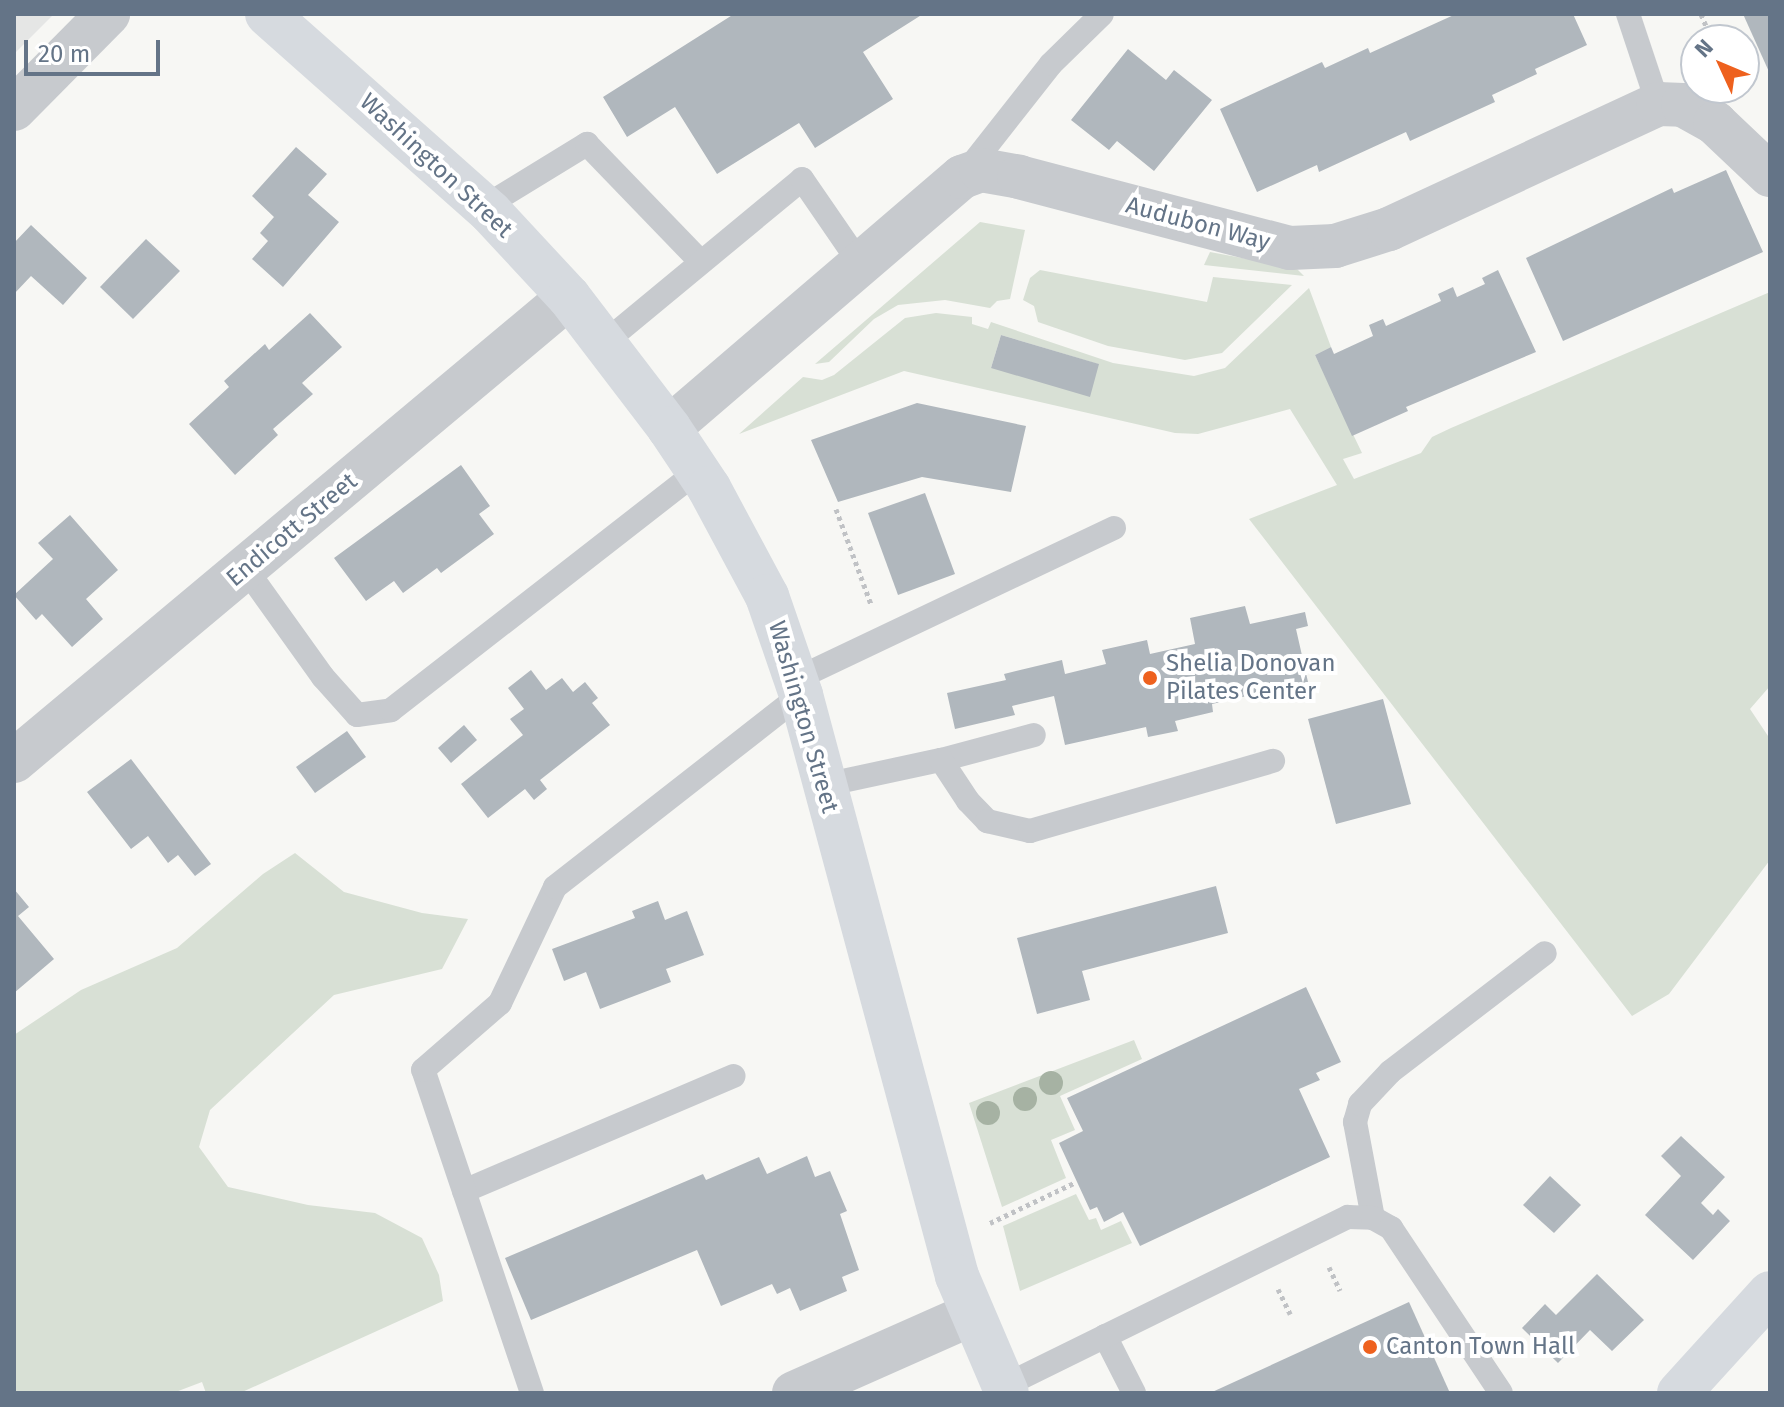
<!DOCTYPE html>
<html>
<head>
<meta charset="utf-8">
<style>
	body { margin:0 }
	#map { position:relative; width:1784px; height:1407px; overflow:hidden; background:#f7f7f4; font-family:"Fira Sans",sans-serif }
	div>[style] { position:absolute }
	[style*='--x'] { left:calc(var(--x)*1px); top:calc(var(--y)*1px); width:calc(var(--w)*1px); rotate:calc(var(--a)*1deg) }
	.built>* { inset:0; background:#e5e6e5 }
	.green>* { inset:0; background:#d8e0d5 }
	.building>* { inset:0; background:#b0b7bd }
	.path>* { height:5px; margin-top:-2.5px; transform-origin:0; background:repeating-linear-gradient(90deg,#c0c2c5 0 4px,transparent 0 8px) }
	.service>* { height:24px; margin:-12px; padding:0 12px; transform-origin:12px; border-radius:12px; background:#c7cace }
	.minor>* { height:44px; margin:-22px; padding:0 22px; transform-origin:22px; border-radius:22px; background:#c7cace }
	.secondary>* { height:44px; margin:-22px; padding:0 22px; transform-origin:22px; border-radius:22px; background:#d6dadf }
	.trees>* { width:24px; height:24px; margin:-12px; border-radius:50%; background:#a6b2a3 }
	.dots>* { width:22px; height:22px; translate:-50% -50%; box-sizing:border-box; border:4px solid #fff; border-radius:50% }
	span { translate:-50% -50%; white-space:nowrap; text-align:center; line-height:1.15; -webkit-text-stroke:8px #fff; paint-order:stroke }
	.street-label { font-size:24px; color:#647487 }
	.poi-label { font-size:24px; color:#647487 }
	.left { translate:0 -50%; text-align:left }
	.frame { position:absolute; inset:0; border:16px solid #647487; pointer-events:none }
	.north { position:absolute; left:1680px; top:24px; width:80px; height:80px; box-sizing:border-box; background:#fff; border:2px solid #c1c7cf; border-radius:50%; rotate:314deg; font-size:22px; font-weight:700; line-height:32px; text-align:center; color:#647487 }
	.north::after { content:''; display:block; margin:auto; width:28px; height:36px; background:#ee611e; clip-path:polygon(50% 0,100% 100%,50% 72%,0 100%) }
	.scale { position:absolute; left:24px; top:40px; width:136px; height:36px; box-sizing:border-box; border:4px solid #647487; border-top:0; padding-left:10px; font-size:24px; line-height:28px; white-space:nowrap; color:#647487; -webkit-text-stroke:6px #fff; paint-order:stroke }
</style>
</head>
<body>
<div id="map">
	<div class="built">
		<div style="clip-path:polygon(14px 14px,54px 14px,14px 54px)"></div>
	</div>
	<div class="green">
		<div style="clip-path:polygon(980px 222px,1025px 230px,1010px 299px,997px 301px,990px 308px,945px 300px,898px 305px,874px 319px,829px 362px,815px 364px)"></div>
		<div style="clip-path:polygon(1210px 252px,1296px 268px,1304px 276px,1204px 265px)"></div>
		<div style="clip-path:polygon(1040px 270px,1207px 302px,1213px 277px,1292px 285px,1222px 353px,1185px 360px,1108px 346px,1038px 322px,1034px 306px,1023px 300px,1030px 278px)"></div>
		<div style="clip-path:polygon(evenodd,1309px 288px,1331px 347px,1315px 355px,1362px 453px,1343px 459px,1354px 479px,1421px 453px,1432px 437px,1451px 428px,1770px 292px,1770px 686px,1750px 709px,1770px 739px,1770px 860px,1669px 994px,1632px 1016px,1249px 519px,1337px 485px,1290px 409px,1198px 434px,1175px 433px,904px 371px,739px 434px,803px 377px,822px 380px,834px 375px,905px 318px,936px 313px,972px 317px,972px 324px,988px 329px,991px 322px,1113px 363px,1194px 376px,1225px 368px,1309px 288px,1001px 335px,1098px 364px,991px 368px,1001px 335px)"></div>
		<div style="clip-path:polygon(295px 853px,344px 892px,422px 913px,468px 919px,442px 969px,334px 995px,210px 1110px,199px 1147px,228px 1187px,308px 1205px,375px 1213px,422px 1238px,439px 1275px,443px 1301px,240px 1393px,206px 1393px,202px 1382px,173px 1393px,14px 1393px,14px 1035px,81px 990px,177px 948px,263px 874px)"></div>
		<div style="clip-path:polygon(1134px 1040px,1142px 1059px,1060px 1096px,1075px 1130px,1051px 1140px,1066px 1178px,1002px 1207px,969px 1103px)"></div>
		<div style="clip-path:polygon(1076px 1194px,1089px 1220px,1096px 1218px,1101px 1230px,1121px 1221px,1132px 1243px,1020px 1291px,1003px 1226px)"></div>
	</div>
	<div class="building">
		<div style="clip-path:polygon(734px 14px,923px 14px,863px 52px,893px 99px,815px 148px,799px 123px,717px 174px,675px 107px,627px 137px,603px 97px)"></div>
		<div style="clip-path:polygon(1456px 14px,1573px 14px,1587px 45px,1535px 69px,1537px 74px,1492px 95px,1495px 102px,1410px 141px,1406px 132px,1319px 172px,1317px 165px,1257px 192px,1220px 109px,1322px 62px,1325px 68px,1368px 48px,1370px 53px)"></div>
		<div style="clip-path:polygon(1743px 14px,1770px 14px,1770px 74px)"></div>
		<div style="clip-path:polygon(1128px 49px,1166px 80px,1174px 70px,1212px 100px,1154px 171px,1117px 141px,1109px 150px,1071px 120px)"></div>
		<div style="clip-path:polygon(296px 147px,327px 174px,308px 195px,339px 222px,283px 287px,252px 259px,268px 241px,260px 233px,274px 217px,252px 196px)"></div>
		<div style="clip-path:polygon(1726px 170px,1763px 252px,1563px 341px,1526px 258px,1672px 188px,1674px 193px)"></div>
		<div style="clip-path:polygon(31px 225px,87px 278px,63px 305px,31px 276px,14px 294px,14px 243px)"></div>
		<div style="clip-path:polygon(146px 239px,180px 271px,133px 319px,100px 287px)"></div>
		<div style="clip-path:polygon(1498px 270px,1536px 352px,1406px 407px,1408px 411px,1352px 436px,1315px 355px,1331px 347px,1334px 354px,1373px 336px,1369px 325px,1383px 319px,1386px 326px,1441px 301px,1438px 294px,1453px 287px,1457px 297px,1485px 284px,1482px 278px)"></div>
		<div style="clip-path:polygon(310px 313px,342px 347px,302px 383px,313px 394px,273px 429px,278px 435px,235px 475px,189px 424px,229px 387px,224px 381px,265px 344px,269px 350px)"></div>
		<div style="clip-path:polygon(1001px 335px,1099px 364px,1090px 397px,991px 368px)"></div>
		<div style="clip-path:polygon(917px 403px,1026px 426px,1011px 492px,922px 477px,838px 502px,811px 440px)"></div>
		<div style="clip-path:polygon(461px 465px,490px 506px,479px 514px,494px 534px,441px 573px,437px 568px,403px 593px,394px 581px,366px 601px,334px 558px)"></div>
		<div style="clip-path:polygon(925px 493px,955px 574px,898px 595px,868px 513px)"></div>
		<div style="clip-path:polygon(70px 515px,118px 570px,86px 599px,103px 619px,72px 647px,42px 614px,36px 620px,14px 595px,53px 559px,38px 543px)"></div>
		<div style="clip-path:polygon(1245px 606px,1250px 624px,1305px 612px,1308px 626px,1296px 629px,1308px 682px,1212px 704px,1213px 712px,1175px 721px,1178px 731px,1148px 737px,1146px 727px,1065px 745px,1054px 696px,1012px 706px,1015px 715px,955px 729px,947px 693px,1006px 680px,1004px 674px,1062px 660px,1065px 674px,1106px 664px,1102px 650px,1147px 640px,1150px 654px,1195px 644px,1190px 618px)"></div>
		<div style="clip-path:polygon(531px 670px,546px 690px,562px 678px,573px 692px,585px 682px,598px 698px,592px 703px,610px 725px,540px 780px,547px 789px,534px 800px,525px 789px,488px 818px,461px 784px,523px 735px,510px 719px,524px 709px,508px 688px)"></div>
		<div style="clip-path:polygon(1383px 699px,1411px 804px,1336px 824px,1308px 719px)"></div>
		<div style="clip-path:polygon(464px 725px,477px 740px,451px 763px,438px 748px)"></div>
		<div style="clip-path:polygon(347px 731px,366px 757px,315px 793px,296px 767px)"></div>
		<div style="clip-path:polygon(131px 759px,211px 864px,195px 876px,178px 855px,168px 863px,148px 836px,131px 849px,87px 792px)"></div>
		<div style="clip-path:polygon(1216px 886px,1228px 933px,1082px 971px,1090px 1000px,1037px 1014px,1017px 938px)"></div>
		<div style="clip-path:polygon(14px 889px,29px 907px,18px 916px,54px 959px,14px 993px)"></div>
		<div style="clip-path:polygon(658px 901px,665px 920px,687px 911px,704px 955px,666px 969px,671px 982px,600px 1009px,586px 972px,564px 981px,552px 949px,635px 918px,632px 911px)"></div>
		<div style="clip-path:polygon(1306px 987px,1341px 1062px,1316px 1073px,1320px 1080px,1299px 1089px,1330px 1157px,1140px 1246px,1123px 1212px,1104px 1222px,1097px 1207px,1090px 1210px,1059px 1143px,1083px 1131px,1067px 1098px)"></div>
		<div style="clip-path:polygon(1681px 1136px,1725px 1177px,1701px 1203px,1713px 1215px,1718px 1209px,1730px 1221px,1693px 1260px,1645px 1215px,1681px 1176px,1661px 1156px)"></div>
		<div style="clip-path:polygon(807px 1156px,815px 1177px,830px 1171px,847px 1211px,840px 1214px,859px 1270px,842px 1277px,847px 1291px,800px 1311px,790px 1288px,777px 1294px,772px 1284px,721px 1306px,697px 1250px,531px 1320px,505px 1258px,703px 1174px,706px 1180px,759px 1157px,767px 1174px)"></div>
		<div style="clip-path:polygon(1550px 1176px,1581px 1205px,1554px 1233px,1523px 1205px)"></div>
		<div style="clip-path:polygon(1597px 1274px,1644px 1320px,1612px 1351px,1590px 1330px,1558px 1363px,1522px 1328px,1545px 1304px,1556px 1315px)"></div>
		<div style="clip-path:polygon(1409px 1302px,1450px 1393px,1210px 1393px)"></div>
	</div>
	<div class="path">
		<div style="--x:1701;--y:14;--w:28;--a:67"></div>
		<div style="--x:836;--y:509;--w:101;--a:69.8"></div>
		<div style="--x:990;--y:1223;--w:93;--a:-25.5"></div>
		<div style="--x:1329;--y:1267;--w:26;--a:65"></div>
		<div style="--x:1278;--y:1289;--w:28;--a:64"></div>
	</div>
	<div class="service">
		<div style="--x:1628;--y:14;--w:95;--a:71.6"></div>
		<div style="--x:966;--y:172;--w:137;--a:-51.8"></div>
		<div style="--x:1051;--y:64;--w:71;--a:-44.4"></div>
		<div style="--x:484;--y:207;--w:121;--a:-31.5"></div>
		<div style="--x:587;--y:144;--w:164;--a:46"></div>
		<div style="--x:604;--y:343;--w:257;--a:-39.6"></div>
		<div style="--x:802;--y:179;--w:104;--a:55.5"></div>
		<div style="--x:245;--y:568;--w:134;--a:54.4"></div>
		<div style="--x:323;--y:677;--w:51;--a:48.2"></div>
		<div style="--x:357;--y:715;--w:34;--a:-8"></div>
		<div style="--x:391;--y:710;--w:389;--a:-37.9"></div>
		<div style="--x:796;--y:679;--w:352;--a:-25.4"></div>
		<div style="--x:941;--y:760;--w:96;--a:-15"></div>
		<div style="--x:824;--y:785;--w:120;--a:-12.1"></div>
		<div style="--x:941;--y:760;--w:49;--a:56.6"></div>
		<div style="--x:968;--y:801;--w:28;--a:46"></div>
		<div style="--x:987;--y:821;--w:44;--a:13.1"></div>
		<div style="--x:1030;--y:831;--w:253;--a:-16.1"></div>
		<div style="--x:464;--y:1191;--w:293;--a:-23.1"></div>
		<div style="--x:1373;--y:1218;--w:98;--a:-100.6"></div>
		<div style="--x:1355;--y:1122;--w:19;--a:-74"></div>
		<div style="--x:1360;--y:1104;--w:44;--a:-46.8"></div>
		<div style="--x:1390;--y:1072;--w:195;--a:-37.5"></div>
		<div style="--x:1105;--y:1336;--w:64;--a:63"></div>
		<div style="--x:1004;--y:1386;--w:383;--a:-26.2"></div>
		<div style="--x:1348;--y:1217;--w:25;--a:2"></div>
		<div style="--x:1373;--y:1218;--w:21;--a:29"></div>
		<div style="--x:1391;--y:1228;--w:198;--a:56.3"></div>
		<div style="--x:532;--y:1393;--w:341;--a:-108.6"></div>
		<div style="--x:423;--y:1070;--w:102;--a:-41"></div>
		<div style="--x:500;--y:1003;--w:128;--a:-64.6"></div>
		<div style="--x:555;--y:887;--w:312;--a:-38"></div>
	</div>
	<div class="minor">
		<div style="--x:14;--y:109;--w:134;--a:-45.3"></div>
		<div style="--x:669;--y:428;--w:386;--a:-40.6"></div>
		<div style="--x:962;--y:177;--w:20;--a:-20"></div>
		<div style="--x:981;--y:170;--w:39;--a:10"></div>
		<div style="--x:1019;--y:177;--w:280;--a:14.7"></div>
		<div style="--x:1290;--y:248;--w:45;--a:-2.5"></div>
		<div style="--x:1335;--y:246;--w:57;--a:-17.5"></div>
		<div style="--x:1389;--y:229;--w:297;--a:-24.9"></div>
		<div style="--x:1658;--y:104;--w:25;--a:2"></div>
		<div style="--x:1683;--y:105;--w:37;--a:29"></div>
		<div style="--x:1715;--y:123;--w:76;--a:43.4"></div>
		<div style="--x:14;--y:761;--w:723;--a:-39.9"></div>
		<div style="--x:794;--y:1393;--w:195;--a:-23.9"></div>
	</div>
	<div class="secondary">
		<div style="--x:267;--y:14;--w:298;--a:41.6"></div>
		<div style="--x:490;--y:212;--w:116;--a:47.1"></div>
		<div style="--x:569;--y:297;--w:165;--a:52.6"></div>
		<div style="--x:669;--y:428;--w:72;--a:56.3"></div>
		<div style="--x:709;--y:488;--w:123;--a:61.8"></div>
		<div style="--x:767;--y:596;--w:105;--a:71"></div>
		<div style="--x:801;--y:695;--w:602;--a:74.97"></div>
		<div style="--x:957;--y:1276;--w:127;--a:66.9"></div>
		<div style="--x:1679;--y:1393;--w:135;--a:-47.7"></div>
	</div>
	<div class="trees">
		<div style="left:1051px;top:1083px"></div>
		<div style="left:1025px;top:1099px"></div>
		<div style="left:988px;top:1113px"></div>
	</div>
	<div class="dots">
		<div style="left:1150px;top:678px;background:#ee611e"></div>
		<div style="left:1370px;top:1347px;background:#ee611e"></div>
	</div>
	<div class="street-label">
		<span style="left:436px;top:166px;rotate:43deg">Washington Street</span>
		<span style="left:1198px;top:224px;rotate:15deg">Audubon Way</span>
		<span style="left:292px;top:530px;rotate:-40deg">Endicott Street</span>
		<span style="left:803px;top:717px;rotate:74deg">Washington Street</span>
	</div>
	<div class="poi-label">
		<span class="left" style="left:1166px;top:678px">Shelia Donovan<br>Pilates Center</span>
		<span class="left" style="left:1386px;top:1347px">Canton Town Hall</span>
	</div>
	<div class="frame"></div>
	<div class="north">N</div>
	<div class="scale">20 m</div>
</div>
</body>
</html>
